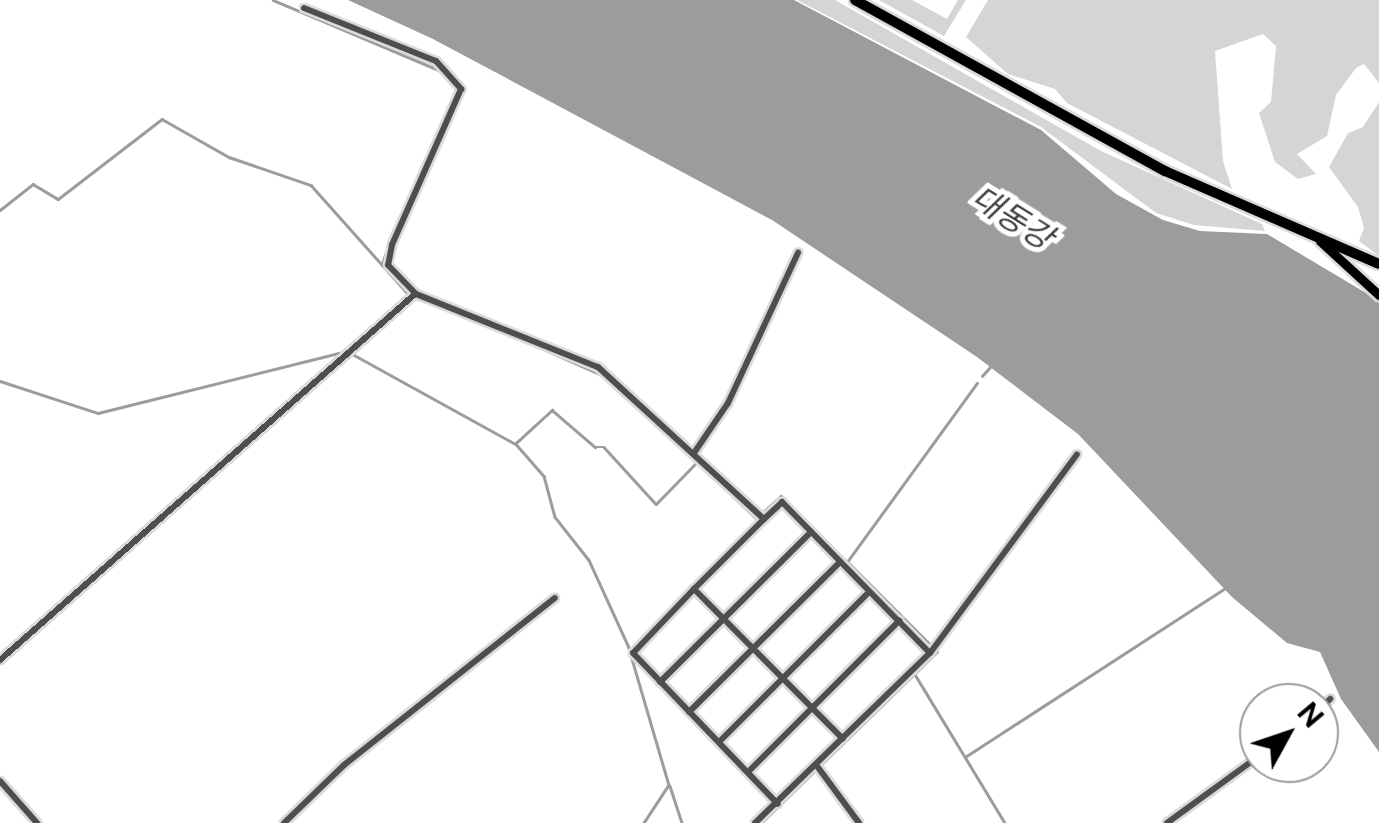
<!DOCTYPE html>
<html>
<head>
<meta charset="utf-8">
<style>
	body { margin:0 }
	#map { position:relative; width:1379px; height:823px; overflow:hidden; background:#fff; font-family:"Public Sans","Noto Sans KR",sans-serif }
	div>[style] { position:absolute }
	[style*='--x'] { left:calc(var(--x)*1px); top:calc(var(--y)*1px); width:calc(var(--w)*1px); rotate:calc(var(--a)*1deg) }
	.green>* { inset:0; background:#d5d5d5 }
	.water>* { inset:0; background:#9c9c9c }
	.stream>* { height:2.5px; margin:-1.25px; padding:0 1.25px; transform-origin:1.25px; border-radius:1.25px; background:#9c9c9c }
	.roads { filter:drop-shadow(2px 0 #dbdbdb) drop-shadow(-2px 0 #dbdbdb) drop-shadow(0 2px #dbdbdb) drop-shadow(0 -2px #dbdbdb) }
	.minor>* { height:6px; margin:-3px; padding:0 3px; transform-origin:3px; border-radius:3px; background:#4e4e4e }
	.major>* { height:9px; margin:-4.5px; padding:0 4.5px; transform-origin:4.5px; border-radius:4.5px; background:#000 }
	.highway>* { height:10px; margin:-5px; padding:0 5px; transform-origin:5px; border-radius:5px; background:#000 }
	span { translate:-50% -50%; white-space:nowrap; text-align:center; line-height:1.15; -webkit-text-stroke:10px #fff; paint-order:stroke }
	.water-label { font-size:32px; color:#3d3d3d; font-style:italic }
	.north { position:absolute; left:1239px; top:683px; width:100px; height:100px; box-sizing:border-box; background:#fff; border:2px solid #999; border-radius:50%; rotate:50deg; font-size:28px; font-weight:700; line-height:40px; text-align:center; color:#000 }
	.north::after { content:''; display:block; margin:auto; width:35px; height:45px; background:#000; clip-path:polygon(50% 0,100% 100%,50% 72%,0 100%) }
</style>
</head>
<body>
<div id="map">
	<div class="green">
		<div style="clip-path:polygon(797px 0,835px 0,1101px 151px,1262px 224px,1265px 231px,1194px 225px,1156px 213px,1041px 127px)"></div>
		<div style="clip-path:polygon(879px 0,912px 0,947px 19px,958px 0,966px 0,944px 36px)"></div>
		<div style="clip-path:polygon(988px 0,1379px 0,1379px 83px,1364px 64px,1356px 68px,1336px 95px,1327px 136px,1297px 154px,1316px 174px,1298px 179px,1275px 162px,1259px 113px,1271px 102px,1276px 46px,1263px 34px,1215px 51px,1223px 161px,1232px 189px,1067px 103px,1055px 89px,1008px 74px,966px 37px)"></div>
		<div style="clip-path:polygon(1379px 102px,1379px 256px,1359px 241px,1364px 228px,1358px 207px,1329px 167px,1348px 133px,1363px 127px)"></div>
	</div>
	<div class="water">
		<div style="clip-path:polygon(348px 0,794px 0,1041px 130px,1116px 194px,1163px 220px,1200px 231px,1267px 234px,1371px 296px,1379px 303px,1379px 752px,1341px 699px,1320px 652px,1287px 643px,1232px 597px,1078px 434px,977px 357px,772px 220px,433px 39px)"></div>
	</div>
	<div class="stream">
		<div style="--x:273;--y:0;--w:182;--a:22.9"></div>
		<div style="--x:0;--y:210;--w:42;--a:-38.2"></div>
		<div style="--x:33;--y:184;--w:29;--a:31"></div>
		<div style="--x:58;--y:199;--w:131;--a:-37.6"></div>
		<div style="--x:162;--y:119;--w:77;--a:29.6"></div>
		<div style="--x:229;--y:157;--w:87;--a:18.9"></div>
		<div style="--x:311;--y:185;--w:146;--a:48.3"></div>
		<div style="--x:382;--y:264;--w:21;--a:-71"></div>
		<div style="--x:416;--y:298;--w:27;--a:20"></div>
		<div style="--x:532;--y:344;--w:77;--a:23.9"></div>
		<div style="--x:982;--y:376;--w:12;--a:-48"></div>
		<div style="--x:0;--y:381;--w:103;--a:18.1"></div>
		<div style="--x:98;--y:413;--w:257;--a:-14"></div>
		<div style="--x:347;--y:351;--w:191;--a:28.9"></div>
		<div style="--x:516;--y:443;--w:49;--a:-42.5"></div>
		<div style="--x:552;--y:410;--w:57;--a:40.7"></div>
		<div style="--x:595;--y:447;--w:9;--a:0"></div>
		<div style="--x:604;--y:447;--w:77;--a:47.6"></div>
		<div style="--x:656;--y:504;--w:57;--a:-45.7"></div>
		<div style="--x:516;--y:444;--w:43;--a:48.8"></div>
		<div style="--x:544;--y:476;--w:42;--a:75"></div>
		<div style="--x:555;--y:517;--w:55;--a:51.7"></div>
		<div style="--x:589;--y:560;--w:94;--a:65.4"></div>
		<div style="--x:628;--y:645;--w:146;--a:73.7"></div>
		<div style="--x:669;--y:785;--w:45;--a:123.3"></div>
		<div style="--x:704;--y:468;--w:72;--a:43.9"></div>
		<div style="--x:762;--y:513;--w:25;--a:-42"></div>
		<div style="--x:781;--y:496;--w:93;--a:45"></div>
		<div style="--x:916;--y:676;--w:172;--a:58.8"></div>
		<div style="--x:965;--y:757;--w:309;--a:-33"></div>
		<div style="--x:670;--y:786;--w:39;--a:72"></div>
		<div style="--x:761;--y:823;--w:245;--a:-44.2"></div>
		<div style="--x:937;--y:652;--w:127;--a:-135"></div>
		<div style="--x:847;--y:562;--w:221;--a:-54"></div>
	</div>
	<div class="roads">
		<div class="minor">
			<div style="--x:304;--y:8;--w:142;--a:21.9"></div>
			<div style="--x:436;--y:61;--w:38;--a:48"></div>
			<div style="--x:461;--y:89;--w:171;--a:113.9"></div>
			<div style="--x:392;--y:245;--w:20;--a:101"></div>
			<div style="--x:388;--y:265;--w:40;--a:46"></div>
			<div style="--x:416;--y:294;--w:196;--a:21.9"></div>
			<div style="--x:598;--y:367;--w:225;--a:42.5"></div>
			<div style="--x:764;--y:519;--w:25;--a:-43"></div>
			<div style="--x:782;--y:502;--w:211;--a:45.6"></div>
			<div style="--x:694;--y:453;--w:60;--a:-55.8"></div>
			<div style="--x:728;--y:403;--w:166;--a:-65"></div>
			<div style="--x:764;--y:519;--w:99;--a:135"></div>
			<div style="--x:694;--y:589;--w:211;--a:45.2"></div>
			<div style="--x:694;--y:589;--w:88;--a:133.6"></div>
			<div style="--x:633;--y:653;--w:209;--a:46.2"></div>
			<div style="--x:0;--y:660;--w:553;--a:-41.41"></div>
			<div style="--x:660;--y:682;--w:213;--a:-44.8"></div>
			<div style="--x:1319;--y:710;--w:16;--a:-45"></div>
			<div style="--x:689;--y:712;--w:213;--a:-44.8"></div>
			<div style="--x:719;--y:742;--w:212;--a:-45"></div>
			<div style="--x:817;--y:766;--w:71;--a:53.6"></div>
			<div style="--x:748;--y:772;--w:214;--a:-45"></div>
			<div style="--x:0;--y:781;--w:56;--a:48.6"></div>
			<div style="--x:284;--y:823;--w:83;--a:-44"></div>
			<div style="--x:344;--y:765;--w:269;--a:-38.4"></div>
			<div style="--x:755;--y:823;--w:244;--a:-44.2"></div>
			<div style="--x:930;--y:653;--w:247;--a:-53.5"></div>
			<div style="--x:1167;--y:823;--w:114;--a:-36.1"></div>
		</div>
		<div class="major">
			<div style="--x:1320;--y:241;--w:80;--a:42.5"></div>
		</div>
		<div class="highway">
			<div style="--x:855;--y:0;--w:354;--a:28.9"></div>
			<div style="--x:1165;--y:171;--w:233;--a:23.5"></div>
		</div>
	</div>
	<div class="water-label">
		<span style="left:1012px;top:218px;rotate:32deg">대동강</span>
	</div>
	<div class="north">N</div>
</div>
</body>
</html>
